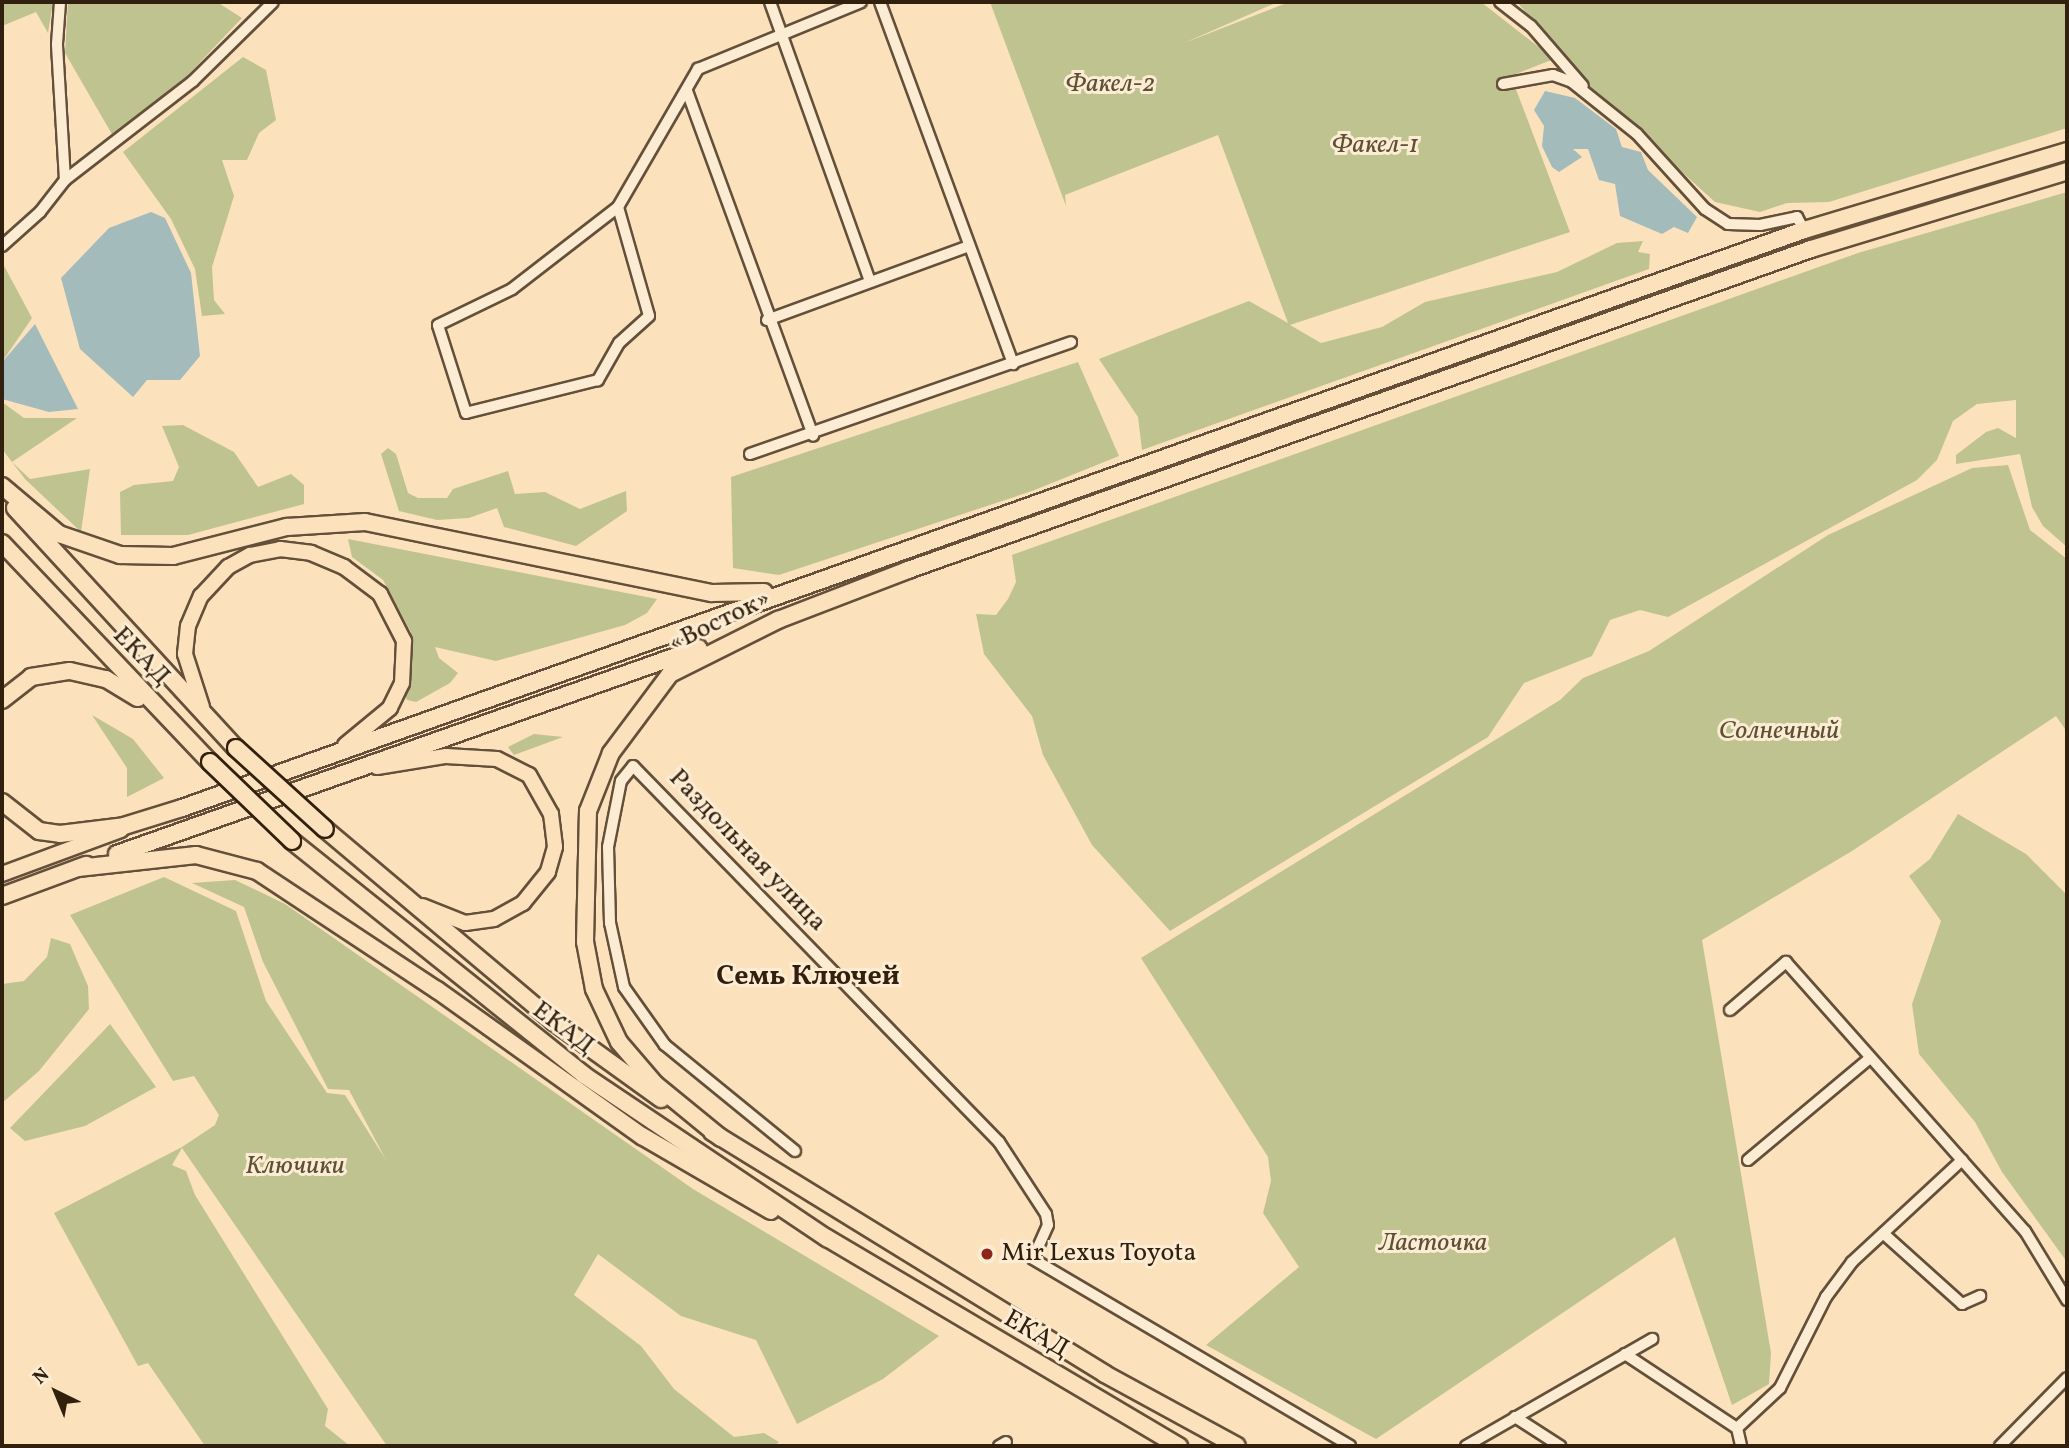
<!DOCTYPE html>
<html>
<head>
<meta charset="utf-8">
<style>
	body { margin:0 }
	#map { position:relative; width:2069px; height:1448px; overflow:hidden; background:#fbe2bc; font-family:Vollkorn,serif }
	div>[style] { position:absolute }
	[style*='--x'] { left:calc(var(--x)*1px); top:calc(var(--y)*1px); width:calc(var(--w)*1px); rotate:calc(var(--a)*1deg) }
	.green>* { inset:0; background:#bfc390 }
	.water>* { inset:0; background:#a4bbbb }
	.roads { filter:drop-shadow(2px 0 #64503a) drop-shadow(-2px 0 #64503a) drop-shadow(0 2px #64503a) drop-shadow(0 -2px #64503a) }
	.minor>* { height:10px; margin:-5px; padding:0 5px; transform-origin:5px; border-radius:5px; background:#fcecd3 }
	.major>* { height:14px; margin:-7px; padding:0 7px; transform-origin:7px; border-radius:7px; background:#fbe2bc }
	.highway>* { height:16px; margin:-8px; padding:0 8px; transform-origin:8px; border-radius:8px; background:#fbe2bc }
	.bridges { filter:drop-shadow(2px 0 #32200e) drop-shadow(-2px 0 #32200e) drop-shadow(0 2px #32200e) drop-shadow(0 -2px #32200e) }
	.highway-bridge>* { height:16px; margin:-8px; padding:0 8px; transform-origin:8px; border-radius:8px; background:#fbe2bc }
	.dots>* { width:19px; height:19px; translate:-50% -50%; box-sizing:border-box; border:4px solid #fcecd3; border-radius:50% }
	span { translate:-50% -50%; white-space:nowrap; text-align:center; line-height:1.15; -webkit-text-stroke:6px #fcecd3; paint-order:stroke }
	.park-label { font-size:26px; color:#5c5135; font-style:italic }
	.street-label { font-size:26px; color:#32200e }
	.poi-label { font-size:26px; color:#32200e }
	.left { translate:0 -50%; text-align:left }
	.neighbourhood-label { font-size:28px; color:#32200e; font-weight:700 }
	.frame { position:absolute; inset:0; border:4px solid #32200e; pointer-events:none }
	.north { position:absolute; left:21px; top:1357px; width:70px; height:70px; -webkit-text-stroke:5px #fcecd3; paint-order:stroke; rotate:317deg; font-size:19px; font-weight:700; line-height:28px; text-align:center; color:#32200e }
	.north::after { content:''; display:block; margin:auto; width:24px; height:32px; background:#32200e; clip-path:polygon(50% 0,100% 100%,50% 72%,0 100%) }
</style>
</head>
<body>
<div id="map">
	<div class="green">
		<div style="clip-path:polygon(2px 2px,53px 2px,48px 33px,36px 12px,2px 26px)"></div>
		<div style="clip-path:polygon(68px 2px,217px 2px,242px 18px,184px 79px,113px 136px,65px 53px)"></div>
		<div style="clip-path:polygon(990px 2px,1278px 2px,1184px 43px,1289px 2px,1481px 2px,1554px 59px,1511px 76px,1570px 232px,1290px 325px,1321px 343px,1382px 327px,1425px 302px,1557px 272px,1617px 243px,1643px 241px,1638px 252px,1650px 254px,1649px 269px,1142px 450px,1138px 417px,1099px 359px,1249px 301px,1288px 323px,1218px 135px,1065px 195px,1066px 206px)"></div>
		<div style="clip-path:polygon(1517px 2px,2067px 2px,2067px 128px,1829px 202px,1787px 203px,1760px 212px,1715px 202px,1599px 97px)"></div>
		<div style="clip-path:polygon(243px 57px,266px 70px,276px 120px,259px 133px,247px 160px,222px 160px,234px 196px,212px 267px,214px 300px,225px 314px,202px 316px,195px 269px,171px 219px,123px 152px)"></div>
		<div style="clip-path:polygon(2067px 192px,2067px 547px,2043px 526px,2032px 507px,2020px 454px,1956px 464px,1956px 455px,1986px 432px,1998px 428px,2016px 438px,2016px 400px,1977px 404px,1953px 421px,1937px 460px,1917px 480px,1668px 617px,1640px 610px,1610px 620px,1592px 656px,1524px 683px,1488px 737px,1170px 931px,1092px 845px,1043px 755px,1032px 716px,984px 654px,976px 614px,996px 615px,1008px 599px,1016px 582px,1012px 555px,1858px 253px)"></div>
		<div style="clip-path:polygon(2px 262px,32px 318px,2px 362px)"></div>
		<div style="clip-path:polygon(1078px 362px,1119px 456px,1032px 491px,779px 575px,733px 568px,731px 477px)"></div>
		<div style="clip-path:polygon(2px 402px,24px 418px,77px 418px,12px 462px,30px 479px,90px 469px,81px 532px,25px 479px,2px 449px)"></div>
		<div style="clip-path:polygon(183px 425px,234px 452px,258px 487px,291px 474px,304px 485px,304px 504px,188px 535px,121px 535px,120px 492px,134px 485px,173px 481px,179px 467px,162px 426px)"></div>
		<div style="clip-path:polygon(388px 448px,396px 454px,408px 493px,418px 498px,447px 498px,453px 489px,508px 471px,515px 494px,545px 492px,580px 509px,626px 491px,627px 511px,576px 546px,504px 527px,497px 508px,469px 518px,437px 520px,399px 511px,381px 454px)"></div>
		<div style="clip-path:polygon(2008px 465px,2030px 530px,2067px 559px,2067px 732px,2056px 716px,1852px 851px,1702px 940px,1771px 1353px,1769px 1384px,1732px 1405px,1675px 1237px,1376px 1439px,1206px 1345px,1299px 1267px,1263px 1213px,1271px 1181px,1268px 1157px,1141px 958px,1560px 700px,1583px 678px,1649px 651px,1828px 535px,1972px 468px)"></div>
		<div style="clip-path:polygon(348px 539px,657px 599px,647px 613px,625px 625px,496px 661px,435px 647px,439px 658px,458px 673px,450px 683px,416px 702px,407px 700px,403px 691px,410px 682px,411px 632px,383px 580px,352px 557px)"></div>
		<div style="clip-path:polygon(92px 715px,133px 739px,164px 778px,127px 797px,127px 768px)"></div>
		<div style="clip-path:polygon(534px 734px,563px 737px,514px 755px,508px 747px)"></div>
		<div style="clip-path:polygon(1958px 814px,2026px 854px,2067px 895px,2067px 1262px,2002px 1172px,1975px 1122px,1919px 1054px,1912px 1004px,1941px 921px,1909px 876px,1930px 859px)"></div>
		<div style="clip-path:polygon(164px 877px,236px 911px,266px 1001px,327px 1093px,345px 1095px,386px 1160px,349px 1090px,328px 1089px,263px 962px,244px 907px,192px 883px,235px 880px,285px 904px,693px 1189px,939px 1336px,883px 1379px,797px 1424px,756px 1340px,681px 1316px,598px 1254px,574px 1295px,641px 1346px,674px 1389px,734px 1437px,764px 1433px,779px 1442px,774px 1446px,387px 1446px,182px 1148px,172px 1165px,186px 1171px,195px 1195px,328px 1409px,325px 1426px,350px 1446px,205px 1446px,148px 1363px,138px 1366px,54px 1213px,182px 1147px,215px 1125px,219px 1115px,194px 1076px,173px 1081px,70px 915px)"></div>
		<div style="clip-path:polygon(51px 938px,70px 944px,88px 986px,89px 1009px,39px 1071px,2px 1103px,2px 984px,24px 981px,47px 957px)"></div>
		<div style="clip-path:polygon(110px 1024px,156px 1087px,85px 1126px,25px 1141px,10px 1128px)"></div>
	</div>
	<div class="water">
		<div style="clip-path:polygon(1545px 91px,1575px 98px,1616px 129px,1622px 147px,1641px 152px,1648px 170px,1697px 217px,1688px 233px,1674px 227px,1662px 234px,1620px 216px,1615px 184px,1599px 180px,1588px 149px,1573px 149px,1582px 157px,1559px 172px,1552px 167px,1542px 146px,1544px 126px,1534px 110px)"></div>
		<div style="clip-path:polygon(151px 212px,165px 218px,191px 273px,200px 356px,180px 380px,147px 380px,133px 397px,80px 349px,61px 278px,109px 228px)"></div>
		<div style="clip-path:polygon(35px 324px,78px 409px,49px 412px,2px 399px,4px 360px)"></div>
	</div>
	<div class="roads">
		<div class="minor">
			<div style="--x:770;--y:2;--w:296;--a:70.3"></div>
			<div style="--x:880;--y:2;--w:386;--a:69.8"></div>
			<div style="--x:1500;--y:2;--w:39;--a:38"></div>
			<div style="--x:1531;--y:26;--w:79;--a:49.1"></div>
			<div style="--x:1503;--y:84;--w:51;--a:-10.2"></div>
			<div style="--x:1553;--y:75;--w:20;--a:20"></div>
			<div style="--x:1572;--y:82;--w:83;--a:38.7"></div>
			<div style="--x:1637;--y:134;--w:101;--a:47.8"></div>
			<div style="--x:1705;--y:209;--w:27;--a:33"></div>
			<div style="--x:1728;--y:224;--w:32;--a:2"></div>
			<div style="--x:1760;--y:225;--w:38;--a:-12"></div>
			<div style="--x:1797;--y:217;--w:15;--a:62"></div>
			<div style="--x:687;--y:91;--w:367;--a:69.9"></div>
			<div style="--x:65;--y:180;--w:162;--a:-37.7"></div>
			<div style="--x:193;--y:81;--w:112;--a:-44.6"></div>
			<div style="--x:618;--y:207;--w:113;--a:74.1"></div>
			<div style="--x:649;--y:316;--w:40;--a:138"></div>
			<div style="--x:619;--y:343;--w:43;--a:119.6"></div>
			<div style="--x:598;--y:380;--w:136;--a:166"></div>
			<div style="--x:466;--y:413;--w:92;--a:-107.7"></div>
			<div style="--x:438;--y:325;--w:82;--a:-25.9"></div>
			<div style="--x:512;--y:289;--w:134;--a:-37.7"></div>
			<div style="--x:618;--y:207;--w:160;--a:-59.9"></div>
			<div style="--x:698;--y:69;--w:176;--a:-22.3"></div>
			<div style="--x:2;--y:246;--w:51;--a:-41.8"></div>
			<div style="--x:40;--y:212;--w:41;--a:-52"></div>
			<div style="--x:65;--y:180;--w:136;--a:-93.4"></div>
			<div style="--x:57;--y:44;--w:42;--a:-85.9"></div>
			<div style="--x:767;--y:320;--w:213;--a:-20.1"></div>
			<div style="--x:750;--y:454;--w:340;--a:-19.2"></div>
			<div style="--x:1730;--y:1010;--w:74;--a:-40.6"></div>
			<div style="--x:1786;--y:962;--w:360;--a:48.4"></div>
			<div style="--x:2025;--y:1231;--w:81;--a:58.7"></div>
			<div style="--x:795;--y:1151;--w:168;--a:-140.8"></div>
			<div style="--x:665;--y:1045;--w:71;--a:-125.3"></div>
			<div style="--x:624;--y:987;--w:66;--a:-102.3"></div>
			<div style="--x:610;--y:923;--w:76;--a:-91.5"></div>
			<div style="--x:608;--y:847;--w:67;--a:-78.9"></div>
			<div style="--x:621;--y:781;--w:19;--a:-51"></div>
			<div style="--x:633;--y:766;--w:525;--a:45.77"></div>
			<div style="--x:999;--y:1142;--w:86;--a:56.9"></div>
			<div style="--x:1046;--y:1214;--w:11;--a:80"></div>
			<div style="--x:1048;--y:1225;--w:37;--a:114"></div>
			<div style="--x:1033;--y:1259;--w:368;--a:30.5"></div>
			<div style="--x:1748;--y:1160;--w:159;--a:-39.9"></div>
			<div style="--x:1884;--y:1234;--w:105;--a:41.9"></div>
			<div style="--x:1962;--y:1304;--w:20;--a:-24"></div>
			<div style="--x:1625;--y:1354;--w:134;--a:33.5"></div>
			<div style="--x:1737;--y:1428;--w:18;--a:77"></div>
			<div style="--x:1515;--y:1417;--w:54;--a:32.8"></div>
			<div style="--x:1737;--y:1428;--w:59;--a:-42.9"></div>
			<div style="--x:1780;--y:1388;--w:102;--a:-63.2"></div>
			<div style="--x:1826;--y:1297;--w:44;--a:-53.4"></div>
			<div style="--x:1852;--y:1262;--w:150;--a:-42.8"></div>
			<div style="--x:999;--y:1446;--w:8;--a:-30"></div>
			<div style="--x:1466;--y:1446;--w:215;--a:-29.9"></div>
			<div style="--x:2000;--y:1446;--w:95;--a:-45.4"></div>
		</div>
		<div class="major">
			<div style="--x:202;--y:707;--w:56;--a:-107.8"></div>
			<div style="--x:185;--y:654;--w:28;--a:-84"></div>
			<div style="--x:188;--y:626;--w:33;--a:-67"></div>
			<div style="--x:201;--y:596;--w:40;--a:-47"></div>
			<div style="--x:228;--y:567;--w:25;--a:-29"></div>
			<div style="--x:250;--y:555;--w:31;--a:-11"></div>
			<div style="--x:280;--y:549;--w:31;--a:7"></div>
			<div style="--x:311;--y:553;--w:36;--a:23"></div>
			<div style="--x:344;--y:567;--w:45;--a:36.9"></div>
			<div style="--x:380;--y:594;--w:53;--a:62.9"></div>
			<div style="--x:404;--y:641;--w:42;--a:92.7"></div>
			<div style="--x:402;--y:683;--w:28;--a:116"></div>
			<div style="--x:390;--y:708;--w:58;--a:140.6"></div>
			<div style="--x:377;--y:767;--w:70;--a:-9.1"></div>
			<div style="--x:446;--y:756;--w:51;--a:3.4"></div>
			<div style="--x:497;--y:759;--w:36;--a:27"></div>
			<div style="--x:529;--y:775;--w:45;--a:60.6"></div>
			<div style="--x:551;--y:814;--w:33;--a:83"></div>
			<div style="--x:555;--y:847;--w:26;--a:106"></div>
			<div style="--x:548;--y:872;--w:40;--a:129"></div>
			<div style="--x:523;--y:903;--w:33;--a:151"></div>
			<div style="--x:494;--y:919;--w:29;--a:172"></div>
			<div style="--x:465;--y:923;--w:46;--a:-158.4"></div>
			<div style="--x:2;--y:874;--w:127;--a:-20.3"></div>
		</div>
		<div class="highway">
			<div style="--x:2;--y:486;--w:75;--a:40.1"></div>
			<div style="--x:59;--y:534;--w:65;--a:19"></div>
			<div style="--x:120;--y:555;--w:53;--a:1.1"></div>
			<div style="--x:173;--y:556;--w:118;--a:-14.3"></div>
			<div style="--x:287;--y:527;--w:78;--a:-3.7"></div>
			<div style="--x:365;--y:522;--w:354;--a:11.6"></div>
			<div style="--x:712;--y:593;--w:52;--a:-1.1"></div>
			<div style="--x:15;--y:508;--w:326;--a:47.4"></div>
			<div style="--x:2;--y:543;--w:302;--a:46.5"></div>
			<div style="--x:2;--y:700;--w:37;--a:-38"></div>
			<div style="--x:31;--y:677;--w:39;--a:-9"></div>
			<div style="--x:70;--y:671;--w:37;--a:13"></div>
			<div style="--x:106;--y:679;--w:37;--a:31"></div>
			<div style="--x:2;--y:802;--w:47;--a:38.1"></div>
			<div style="--x:39;--y:831;--w:21;--a:8"></div>
			<div style="--x:60;--y:834;--w:64;--a:-7.1"></div>
			<div style="--x:124;--y:826;--w:61;--a:-17.2"></div>
			<div style="--x:182;--y:808;--w:1722;--a:-19.61"></div>
			<div style="--x:1804;--y:230;--w:275;--a:-16.7"></div>
			<div style="--x:325;--y:829;--w:299;--a:40.1"></div>
			<div style="--x:554;--y:1022;--w:132;--a:35.7"></div>
			<div style="--x:292;--y:841;--w:374;--a:38.7"></div>
			<div style="--x:584;--y:1075;--w:293;--a:33.9"></div>
			<div style="--x:827;--y:1238;--w:409;--a:30.6"></div>
			<div style="--x:117;--y:854;--w:617;--a:-19.49"></div>
			<div style="--x:78;--y:868;--w:119;--a:-6.3"></div>
			<div style="--x:196;--y:855;--w:63;--a:14.7"></div>
			<div style="--x:257;--y:871;--w:216;--a:33.5"></div>
			<div style="--x:437;--y:990;--w:252;--a:35.5"></div>
			<div style="--x:642;--y:1136;--w:149;--a:30.2"></div>
			<div style="--x:2;--y:896;--w:90;--a:-20.3"></div>
			<div style="--x:712;--y:1132;--w:462;--a:31.6"></div>
			<div style="--x:1105;--y:1374;--w:150;--a:28.6"></div>
			<div style="--x:721;--y:1138;--w:85;--a:-140.7"></div>
			<div style="--x:655;--y:1084;--w:55;--a:-130.6"></div>
			<div style="--x:619;--y:1042;--w:59;--a:-115.3"></div>
			<div style="--x:594;--y:989;--w:48;--a:-100.8"></div>
			<div style="--x:585;--y:942;--w:131;--a:-88.7"></div>
			<div style="--x:588;--y:811;--w:62;--a:-68.4"></div>
			<div style="--x:611;--y:753;--w:99;--a:-53.2"></div>
			<div style="--x:670;--y:674;--w:121;--a:-26.6"></div>
			<div style="--x:778;--y:620;--w:139;--a:-21"></div>
			<div style="--x:908;--y:570;--w:958;--a:-19.57"></div>
			<div style="--x:1811;--y:249;--w:268;--a:-16.9"></div>
		</div>
	</div>
	<div class="bridges">
		<div class="highway-bridge">
			<div style="--x:236;--y:748;--w:120;--a:42.3"></div>
			<div style="--x:210;--y:762;--w:114;--a:43.9"></div>
		</div>
	</div>
	<div class="dots">
		<div style="left:987px;top:1254px;background:#8f2418"></div>
	</div>
	<div class="park-label">
		<span style="left:1110px;top:85px">Факел-2</span>
		<span style="left:1375px;top:146px">Факел-1</span>
		<span style="left:1779px;top:732px">Солнечный</span>
		<span style="left:295px;top:1167px">Ключики</span>
		<span style="left:1433px;top:1244px">Ласточка</span>
	</div>
	<div class="street-label">
		<span style="left:720px;top:622px;rotate:-26deg">«Восток»</span>
		<span style="left:141px;top:657px;rotate:46deg">ЕКАД</span>
		<span style="left:747px;top:851px;rotate:46deg">Раздольная улица</span>
		<span style="left:563px;top:1029px;rotate:37deg">ЕКАД</span>
		<span style="left:1036px;top:1335px;rotate:30deg">ЕКАД</span>
	</div>
	<div class="poi-label">
		<span class="left" style="left:1001px;top:1254px">Mir Lexus Toyota</span>
	</div>
	<div class="neighbourhood-label">
		<span style="left:808px;top:977px">Семь Ключей</span>
	</div>
	<div class="frame"></div>
	<div class="north">N</div>
</div>
</body>
</html>
